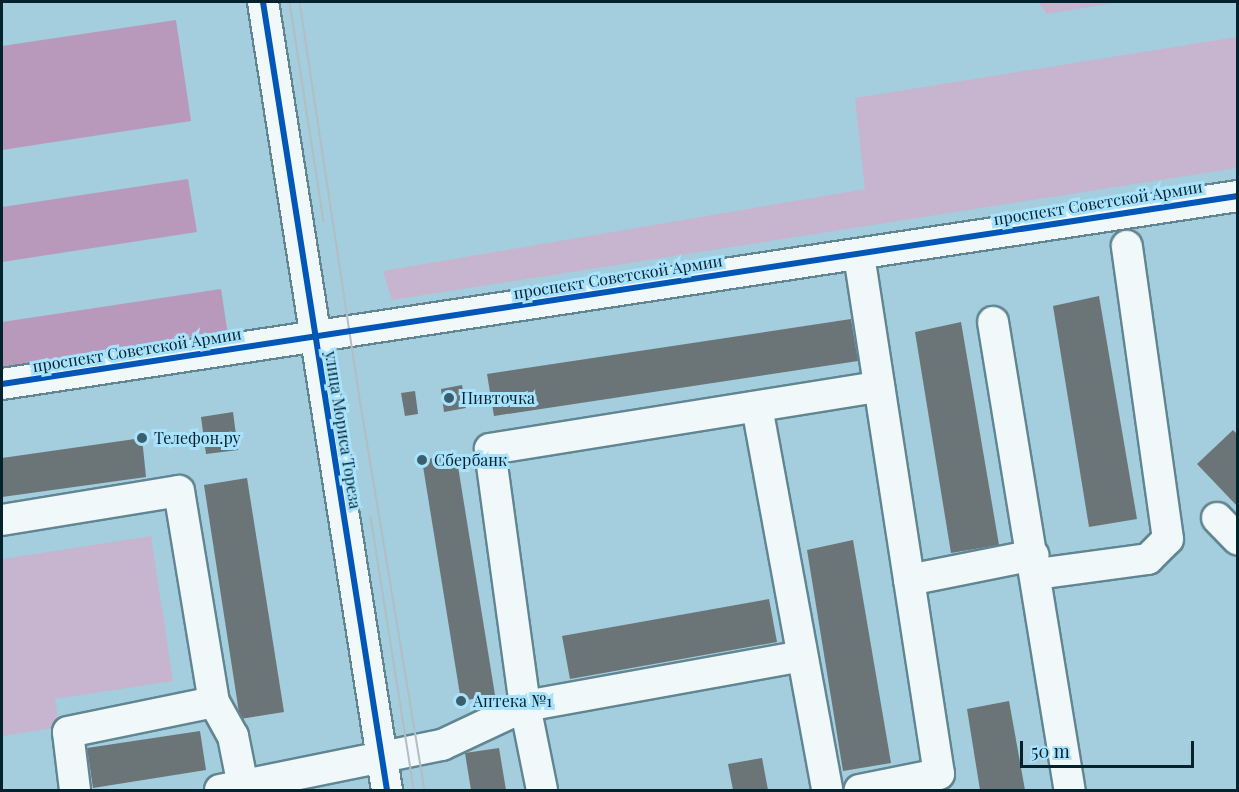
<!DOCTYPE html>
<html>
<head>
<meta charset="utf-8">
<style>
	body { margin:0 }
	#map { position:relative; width:1239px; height:792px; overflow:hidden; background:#a4cdde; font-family:"Playfair Display",serif }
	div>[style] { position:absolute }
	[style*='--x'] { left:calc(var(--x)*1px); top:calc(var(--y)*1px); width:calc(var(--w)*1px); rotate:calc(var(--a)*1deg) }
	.green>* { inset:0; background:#c7b4cf }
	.forest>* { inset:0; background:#b899bc }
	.building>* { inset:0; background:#6b7476 }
	.roads { filter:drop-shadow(2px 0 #618692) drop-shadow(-2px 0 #618692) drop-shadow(0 2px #618692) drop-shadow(0 -2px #618692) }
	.minor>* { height:30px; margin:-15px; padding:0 15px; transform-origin:15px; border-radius:15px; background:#f1f8fa }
	.tram>* { height:1.5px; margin:-0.75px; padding:0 0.75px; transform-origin:0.75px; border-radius:0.75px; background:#b2bec3 }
	.cycleway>* { height:6px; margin:-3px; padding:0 3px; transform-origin:3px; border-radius:3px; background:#0057b8 }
	.dots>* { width:16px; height:16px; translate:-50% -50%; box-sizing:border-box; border:3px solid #a8e2fc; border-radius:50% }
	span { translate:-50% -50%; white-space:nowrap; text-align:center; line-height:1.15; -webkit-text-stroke:6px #a8e2fc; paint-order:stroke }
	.street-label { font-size:16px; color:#02222e }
	.poi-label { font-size:16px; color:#02222e }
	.left { translate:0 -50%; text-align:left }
	.frame { position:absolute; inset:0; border:3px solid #02222e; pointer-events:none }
	.scale { position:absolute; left:1020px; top:741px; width:174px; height:27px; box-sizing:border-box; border:3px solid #02222e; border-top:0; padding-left:8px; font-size:18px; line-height:21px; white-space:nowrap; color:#02222e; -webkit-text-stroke:4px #a8e2fc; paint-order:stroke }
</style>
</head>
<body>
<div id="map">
	<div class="green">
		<div style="clip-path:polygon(1038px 2px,1120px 2px,1047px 14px)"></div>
		<div style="clip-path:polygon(1237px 37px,1237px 168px,392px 300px,383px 271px,865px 189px,855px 98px)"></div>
		<div style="clip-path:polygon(151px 536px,173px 681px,55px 699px,59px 727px,2px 736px,2px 559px)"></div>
	</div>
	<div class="forest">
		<div style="clip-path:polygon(176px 20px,191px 121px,2px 150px,2px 46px)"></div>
		<div style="clip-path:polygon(188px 179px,197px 232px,2px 262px,2px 207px)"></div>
		<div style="clip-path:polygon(221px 289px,229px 342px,2px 377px,2px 322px)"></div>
	</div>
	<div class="building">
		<div style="clip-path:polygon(1099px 296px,1137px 519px,1089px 527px,1053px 306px)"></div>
		<div style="clip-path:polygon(851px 319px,858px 361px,494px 416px,487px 374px)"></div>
		<div style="clip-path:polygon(961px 322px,999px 545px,951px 553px,915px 332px)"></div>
		<div style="clip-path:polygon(462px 385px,466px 408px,444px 412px,441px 389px)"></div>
		<div style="clip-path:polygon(415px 391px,418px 414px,405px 416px,401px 393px)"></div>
		<div style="clip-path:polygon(233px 412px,238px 450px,206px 454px,201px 417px)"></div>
		<div style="clip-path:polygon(1233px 430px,1238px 435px,1238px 507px,1197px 464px)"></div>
		<div style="clip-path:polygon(142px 438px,146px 477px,2px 497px,2px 458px)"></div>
		<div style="clip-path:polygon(456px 454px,495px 695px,461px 701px,422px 460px)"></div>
		<div style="clip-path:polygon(247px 478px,284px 712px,240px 719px,204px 485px)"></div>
		<div style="clip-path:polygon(853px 540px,891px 763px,843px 771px,807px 550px)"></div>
		<div style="clip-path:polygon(769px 599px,777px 642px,570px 679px,562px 636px)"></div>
		<div style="clip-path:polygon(1009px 701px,1025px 790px,980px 790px,967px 709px)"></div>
		<div style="clip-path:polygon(200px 731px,206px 770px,93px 788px,87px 748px)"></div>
		<div style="clip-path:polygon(499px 748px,506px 790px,471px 790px,465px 753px)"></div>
		<div style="clip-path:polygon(762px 758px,768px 790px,733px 790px,728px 764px)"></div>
	</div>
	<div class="roads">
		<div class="minor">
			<div style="--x:263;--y:2;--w:798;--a:81.06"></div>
			<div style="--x:859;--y:255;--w:525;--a:81.24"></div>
			<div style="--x:939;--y:774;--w:81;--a:168.6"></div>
			<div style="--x:993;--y:322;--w:474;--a:80.7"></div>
			<div style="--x:2;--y:384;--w:1250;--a:-8.65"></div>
			<div style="--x:757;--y:407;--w:389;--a:79.6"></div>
			<div style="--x:1217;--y:518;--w:30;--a:46"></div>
			<div style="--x:2;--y:520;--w:179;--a:-9.3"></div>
			<div style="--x:179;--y:491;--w:214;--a:80.6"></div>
			<div style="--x:1037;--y:574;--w:112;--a:-7.7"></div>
			<div style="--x:1148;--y:559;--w:28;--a:-45"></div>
			<div style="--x:1168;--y:539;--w:296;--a:-98"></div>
			<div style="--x:909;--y:580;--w:127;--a:-11.3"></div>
			<div style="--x:75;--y:790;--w:58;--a:-96.9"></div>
			<div style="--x:68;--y:732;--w:149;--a:-11.6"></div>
			<div style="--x:214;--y:702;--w:39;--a:61"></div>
			<div style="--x:233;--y:736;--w:51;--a:78.7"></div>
			<div style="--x:220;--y:790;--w:227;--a:-11.5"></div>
			<div style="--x:442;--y:745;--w:92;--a:-25.2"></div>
			<div style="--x:525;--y:706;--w:281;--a:-10.2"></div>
			<div style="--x:542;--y:790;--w:86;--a:-101.4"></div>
			<div style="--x:525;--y:706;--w:259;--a:-97.8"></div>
			<div style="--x:490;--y:449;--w:394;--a:-9.1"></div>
		</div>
	</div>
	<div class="tram">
		<div style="--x:290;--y:2;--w:222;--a:81.2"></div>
		<div style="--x:300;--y:2;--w:407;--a:81.4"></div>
		<div style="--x:361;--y:404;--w:391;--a:80.6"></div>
		<div style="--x:371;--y:517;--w:276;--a:81"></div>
	</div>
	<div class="cycleway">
		<div style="--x:263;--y:2;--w:798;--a:81.06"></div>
		<div style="--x:2;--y:384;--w:1250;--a:-8.65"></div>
	</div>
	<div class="dots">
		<div style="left:449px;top:398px;background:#3b5e6c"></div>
		<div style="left:142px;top:438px;background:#3b5e6c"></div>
		<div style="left:422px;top:460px;background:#3b5e6c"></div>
		<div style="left:461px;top:701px;background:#3b5e6c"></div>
	</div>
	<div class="street-label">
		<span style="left:1098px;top:203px;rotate:-9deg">проспект Советской Армии</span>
		<span style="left:618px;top:277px;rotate:-9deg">проспект Советской Армии</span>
		<span style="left:137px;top:350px;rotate:-9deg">проспект Советской Армии</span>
		<span style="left:343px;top:430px;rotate:81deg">улица Мориса Тореза</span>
	</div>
	<div class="poi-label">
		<span class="left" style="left:461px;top:398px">Пивточка</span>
		<span class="left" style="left:154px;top:438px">Телефон.ру</span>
		<span class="left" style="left:434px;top:460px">Сбербанк</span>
		<span class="left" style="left:473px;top:701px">Аптека №1</span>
	</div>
	<div class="frame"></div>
	<div class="scale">50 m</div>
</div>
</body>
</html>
